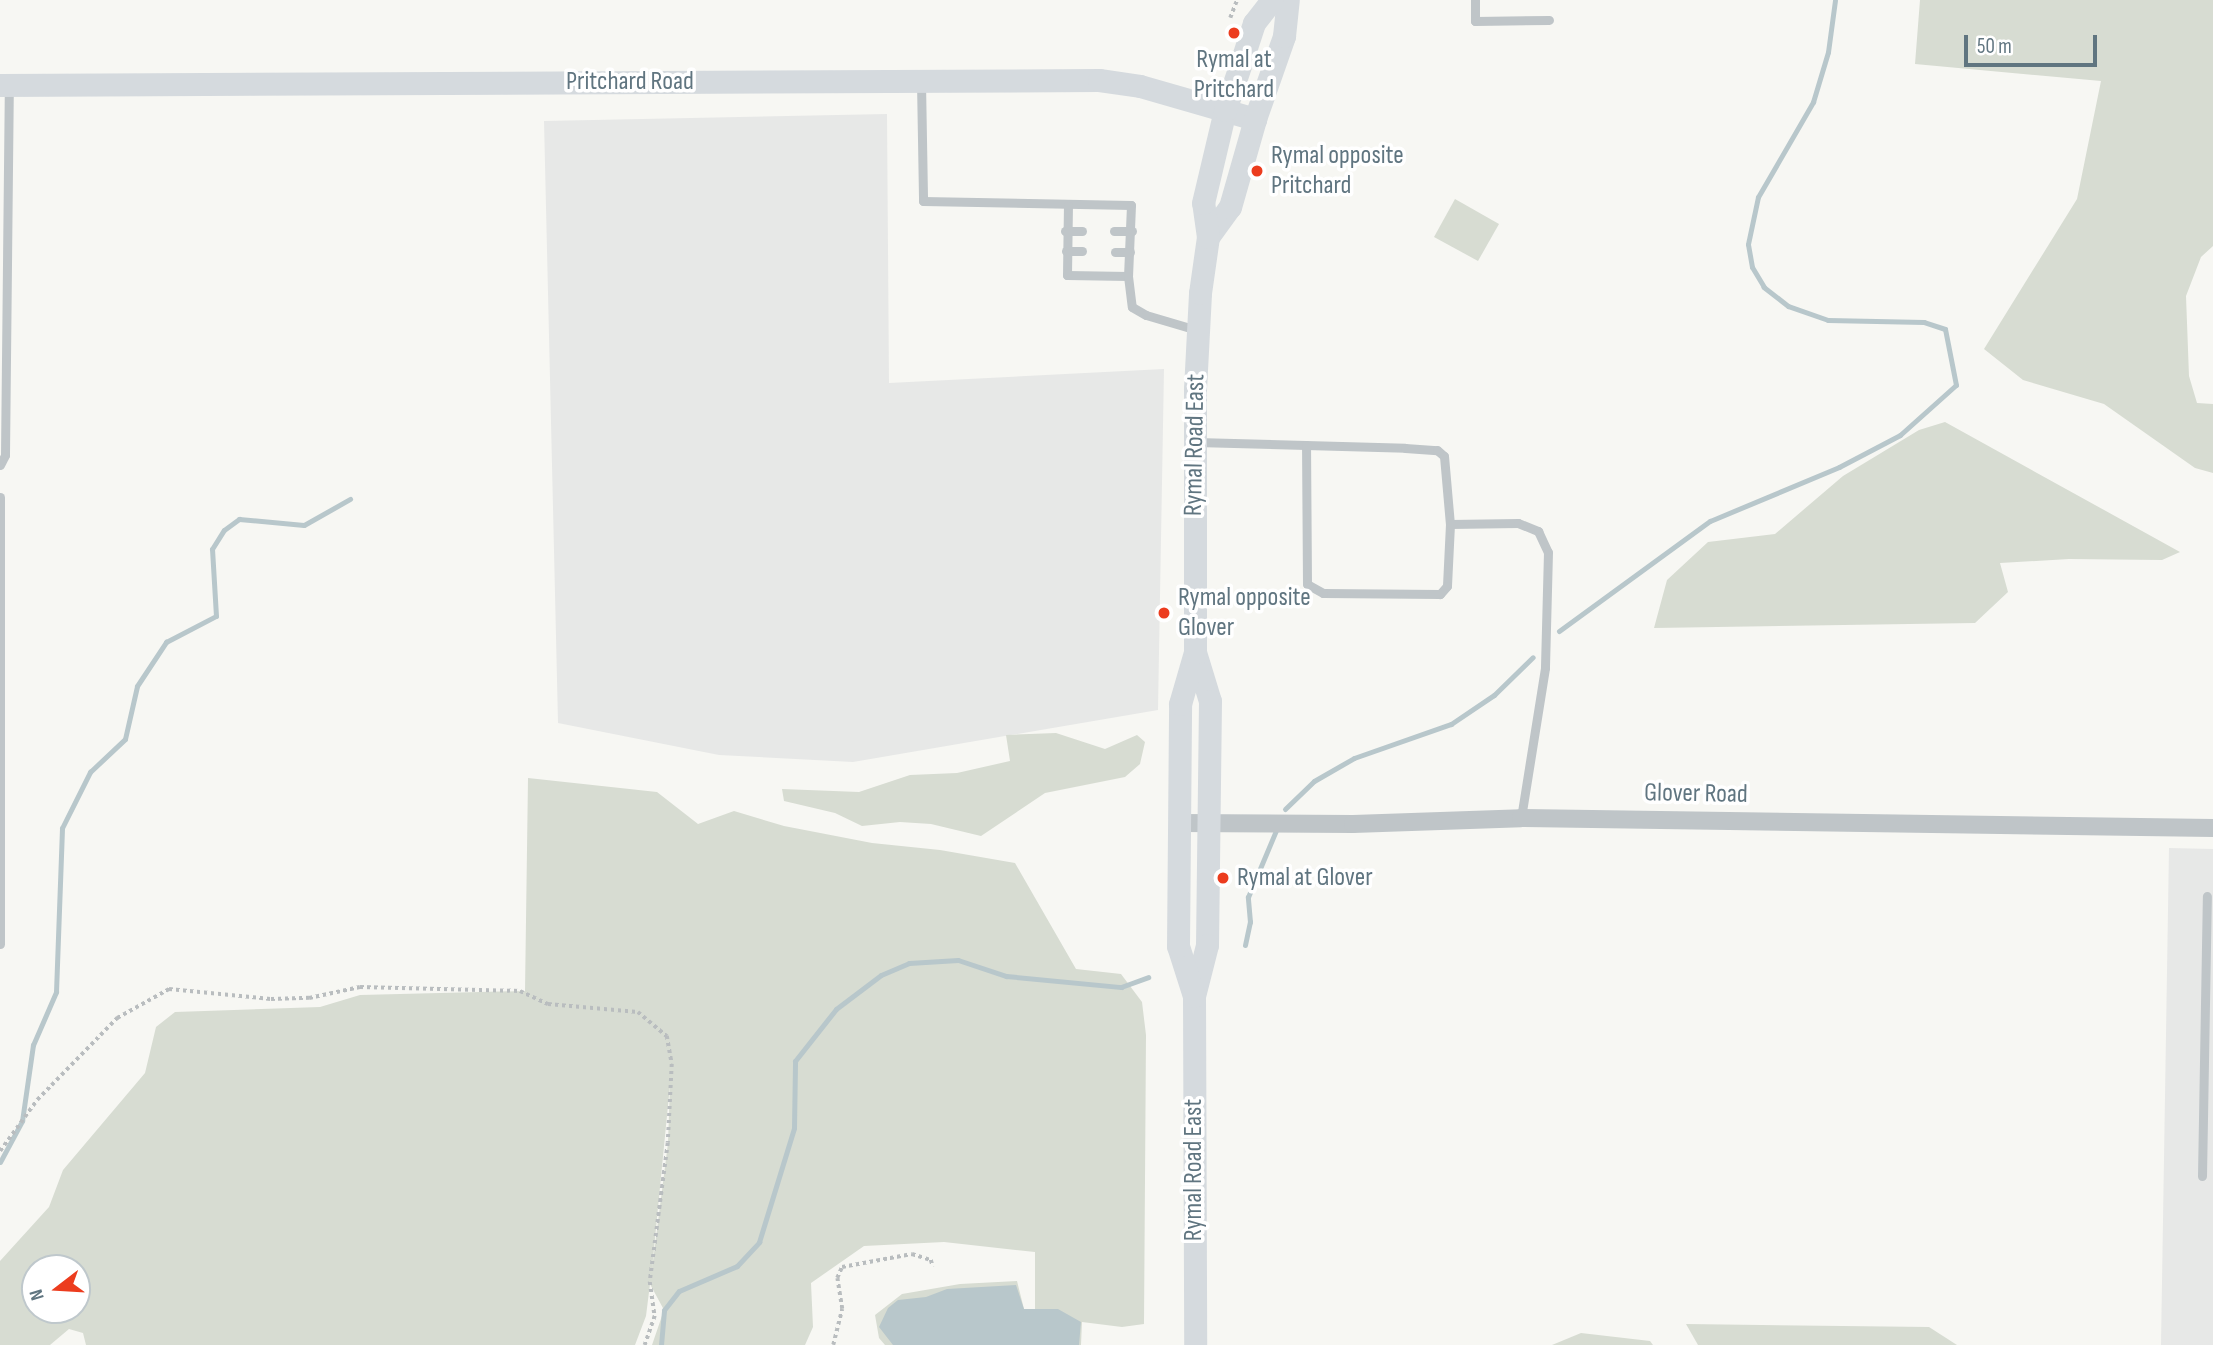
<!DOCTYPE html>
<html>
<head>
<meta charset="utf-8">
<style>
	body { margin:0 }
	#map { position:relative; width:2213px; height:1345px; overflow:hidden; background:#f7f7f3; font-family:"Sofia Sans Condensed",sans-serif }
	div>[style] { position:absolute }
	[style*='--x'] { left:calc(var(--x)*1px); top:calc(var(--y)*1px); width:calc(var(--w)*1px); rotate:calc(var(--a)*1deg) }
	.built>* { inset:0; background:#e7e8e7 }
	.green>* { inset:0; background:#d7dcd2 }
	.water>* { inset:0; background:#b8c7cb }
	.stream>* { height:5px; margin:-2.5px; padding:0 2.5px; transform-origin:2.5px; border-radius:2.5px; background:#b8c7cb }
	.path>* { height:3.5px; margin-top:-1.75px; transform-origin:0; background:repeating-linear-gradient(90deg,#b9bdbf 0 3.5px,transparent 0 7px) }
	.lane>* { height:9px; margin:-4.5px; padding:0 4.5px; transform-origin:4.5px; border-radius:4.5px; background:#bfc5c8 }
	.street>* { height:18px; margin:-9px; padding:0 9px; transform-origin:9px; border-radius:9px; background:#bfc5c8 }
	.secondary>* { height:23px; margin:-11.5px; padding:0 11.5px; transform-origin:11.5px; border-radius:11.5px; background:#d5dade }
	.dots>* { width:19px; height:19px; translate:-50% -50%; box-sizing:border-box; border:4px solid #fff; border-radius:50% }
	span { translate:-50% -50%; white-space:nowrap; text-align:center; line-height:1.15; -webkit-text-stroke:7px #fff; paint-order:stroke }
	.poi-label { font-size:26px; color:#607580 }
	.left { translate:0 -50%; text-align:left }
	.street-label { font-size:26px; color:#607580 }
	.north { position:absolute; left:21px; top:1254px; width:70px; height:70px; box-sizing:border-box; background:#fff; border:2px solid #bfc8cc; border-radius:50%; rotate:253deg; font-size:19px; font-weight:700; line-height:28px; text-align:center; color:#607580 }
	.north::after { content:''; display:block; margin:auto; width:24px; height:32px; background:#ec3c1e; clip-path:polygon(50% 0,100% 100%,50% 72%,0 100%) }
	.scale { position:absolute; left:1964px; top:35px; width:133px; height:32px; box-sizing:border-box; border:4px solid #607580; border-top:0; padding-left:9px; font-size:21px; line-height:24px; white-space:nowrap; color:#607580; -webkit-text-stroke:5px #fff; paint-order:stroke }
</style>
</head>
<body>
<div id="map">
	<div class="built">
		<div style="clip-path:polygon(887px 114px,889px 383px,1164px 369px,1158px 710px,853px 762px,719px 755px,558px 723px,544px 121px)"></div>
		<div style="clip-path:polygon(2169px 848px,2213px 849px,2213px 1345px,2161px 1345px)"></div>
	</div>
	<div class="green">
		<div style="clip-path:polygon(1920px 0,2213px 0,2213px 246px,2201px 257px,2186px 296px,2189px 376px,2197px 403px,2213px 404px,2213px 473px,2195px 468px,2104px 404px,2023px 380px,1984px 349px,2077px 199px,2101px 81px,1915px 64px)"></div>
		<div style="clip-path:polygon(1455px 199px,1499px 224px,1478px 261px,1434px 237px)"></div>
		<div style="clip-path:polygon(1945px 422px,2180px 552px,2162px 560px,2069px 559px,2000px 563px,2008px 592px,1975px 623px,1654px 628px,1667px 580px,1708px 542px,1775px 534px,1843px 476px,1919px 430px)"></div>
		<div style="clip-path:polygon(1056px 733px,1105px 749px,1137px 735px,1145px 742px,1140px 764px,1125px 777px,1045px 793px,981px 836px,931px 824px,900px 822px,862px 826px,835px 813px,784px 801px,782px 789px,859px 792px,910px 775px,957px 773px,1010px 761px,1006px 735px)"></div>
		<div style="clip-path:polygon(evenodd,528px 778px,657px 792px,698px 824px,734px 811px,784px 826px,872px 843px,940px 850px,1015px 863px,1076px 969px,1121px 974px,1142px 1002px,1146px 1035px,1144px 1324px,1122px 1327px,1082px 1322px,1081px 1345px,885px 1345px,879px 1338px,875px 1315px,902px 1294px,960px 1284px,1017px 1281px,1024px 1309px,1035px 1309px,1035px 1252px,944px 1242px,864px 1246px,811px 1283px,813px 1327px,805px 1345px,652px 1345px,664px 1310px,650px 1284px,646px 1316px,635px 1345px,86px 1345px,83px 1333px,69px 1329px,50px 1345px,0 1345px,0 1261px,49px 1207px,63px 1170px,145px 1073px,156px 1027px,175px 1012px,320px 1007px,360px 995px,525px 991px,528px 778px,670px 1085px,668px 1143px,652px 1269px,670px 1085px,528px 778px,35px 1268px,77px 1268px,77px 1310px,35px 1310px,35px 1268px)"></div>
		<div style="clip-path:polygon(1686px 1324px,1929px 1327px,1957px 1345px,1698px 1345px)"></div>
		<div style="clip-path:polygon(1581px 1333px,1650px 1341px,1653px 1345px,1552px 1345px)"></div>
	</div>
	<div class="water">
		<div style="clip-path:polygon(1016px 1285px,1024px 1309px,1058px 1309px,1081px 1322px,1079px 1345px,893px 1345px,879px 1327px,888px 1308px,898px 1300px,926px 1297px,947px 1289px)"></div>
	</div>
	<div class="stream">
		<div style="--x:1559;--y:631;--w:187;--a:-36.1"></div>
		<div style="--x:1710;--y:521;--w:140;--a:-22.7"></div>
		<div style="--x:1839;--y:467;--w:69;--a:-27.7"></div>
		<div style="--x:1900;--y:435;--w:75;--a:-41.8"></div>
		<div style="--x:1956;--y:385;--w:57;--a:-101.1"></div>
		<div style="--x:1945;--y:329;--w:22;--a:-162"></div>
		<div style="--x:1924;--y:322;--w:96;--a:-178.8"></div>
		<div style="--x:1828;--y:320;--w:42;--a:-160.7"></div>
		<div style="--x:1788;--y:306;--w:31;--a:-142"></div>
		<div style="--x:1764;--y:287;--w:23;--a:-121"></div>
		<div style="--x:1752;--y:267;--w:23;--a:-100"></div>
		<div style="--x:1748;--y:244;--w:48;--a:-78"></div>
		<div style="--x:1758;--y:197;--w:110;--a:-59.9"></div>
		<div style="--x:1813;--y:102;--w:52;--a:-73.3"></div>
		<div style="--x:1828;--y:52;--w:52;--a:-82.3"></div>
		<div style="--x:1285;--y:809;--w:40;--a:-44"></div>
		<div style="--x:1314;--y:781;--w:46;--a:-29.9"></div>
		<div style="--x:1354;--y:758;--w:103;--a:-19.3"></div>
		<div style="--x:1451;--y:724;--w:52;--a:-34"></div>
		<div style="--x:1494;--y:695;--w:54;--a:-44.3"></div>
		<div style="--x:1245;--y:945;--w:24;--a:-78"></div>
		<div style="--x:1250;--y:922;--w:25;--a:-95"></div>
		<div style="--x:1248;--y:897;--w:75;--a:-67.2"></div>
		<div style="--x:0;--y:1162;--w:47;--a:-61.8"></div>
		<div style="--x:22;--y:1121;--w:77;--a:-81.8"></div>
		<div style="--x:33;--y:1045;--w:58;--a:-66.5"></div>
		<div style="--x:56;--y:992;--w:164;--a:-87.9"></div>
		<div style="--x:62;--y:828;--w:63;--a:-63.4"></div>
		<div style="--x:90;--y:772;--w:48;--a:-43.3"></div>
		<div style="--x:125;--y:739;--w:54;--a:-77.2"></div>
		<div style="--x:137;--y:686;--w:53;--a:-56.6"></div>
		<div style="--x:166;--y:642;--w:56;--a:-27.5"></div>
		<div style="--x:216;--y:616;--w:67;--a:-93.4"></div>
		<div style="--x:212;--y:549;--w:22;--a:-58"></div>
		<div style="--x:224;--y:530;--w:19;--a:-36"></div>
		<div style="--x:239;--y:519;--w:65;--a:5.3"></div>
		<div style="--x:304;--y:525;--w:53;--a:-29.5"></div>
		<div style="--x:661;--y:1345;--w:35;--a:-85"></div>
		<div style="--x:664;--y:1310;--w:24;--a:-52"></div>
		<div style="--x:679;--y:1291;--w:63;--a:-23.3"></div>
		<div style="--x:737;--y:1266;--w:33;--a:-47"></div>
		<div style="--x:759;--y:1242;--w:119;--a:-72.9"></div>
		<div style="--x:794;--y:1128;--w:67;--a:-89.1"></div>
		<div style="--x:795;--y:1061;--w:66;--a:-51.7"></div>
		<div style="--x:836;--y:1009;--w:56;--a:-37.1"></div>
		<div style="--x:881;--y:975;--w:30;--a:-23"></div>
		<div style="--x:909;--y:963;--w:49;--a:-3.5"></div>
		<div style="--x:958;--y:960;--w:51;--a:18.4"></div>
		<div style="--x:1006;--y:976;--w:116;--a:5.5"></div>
		<div style="--x:1121;--y:987;--w:29;--a:-20"></div>
	</div>
	<div class="path">
		<div style="--x:1230;--y:18;--w:19;--a:-69"></div>
		<div style="--x:0;--y:1151;--w:63;--a:-54"></div>
		<div style="--x:37;--y:1100;--w:115;--a:-45.7"></div>
		<div style="--x:117;--y:1018;--w:60;--a:-29.1"></div>
		<div style="--x:169;--y:989;--w:102;--a:5.6"></div>
		<div style="--x:271;--y:999;--w:38;--a:-2"></div>
		<div style="--x:309;--y:998;--w:52;--a:-12.2"></div>
		<div style="--x:360;--y:987;--w:160;--a:1.4"></div>
		<div style="--x:520;--y:991;--w:31;--a:25"></div>
		<div style="--x:548;--y:1004;--w:90;--a:5.1"></div>
		<div style="--x:638;--y:1012;--w:38;--a:40"></div>
		<div style="--x:667;--y:1036;--w:28;--a:80"></div>
		<div style="--x:672;--y:1064;--w:79;--a:92.9"></div>
		<div style="--x:668;--y:1143;--w:140;--a:97.4"></div>
		<div style="--x:650;--y:1282;--w:34;--a:82"></div>
		<div style="--x:655;--y:1316;--w:31;--a:109"></div>
		<div style="--x:833;--y:1345;--w:37;--a:-76"></div>
		<div style="--x:842;--y:1309;--w:31;--a:-99"></div>
		<div style="--x:837;--y:1278;--w:12;--a:-66"></div>
		<div style="--x:842;--y:1267;--w:71;--a:-10.5"></div>
		<div style="--x:912;--y:1254;--w:20;--a:18"></div>
		<div style="--x:931;--y:1260;--w:7;--a:74"></div>
	</div>
	<div class="lane">
		<div style="--x:1475;--y:0;--w:21;--a:90"></div>
		<div style="--x:1475;--y:21;--w:74;--a:-0.8"></div>
		<div style="--x:921;--y:82;--w:119;--a:89"></div>
		<div style="--x:923;--y:201;--w:208;--a:1.1"></div>
		<div style="--x:1131;--y:205;--w:71;--a:92.4"></div>
		<div style="--x:1128;--y:276;--w:61;--a:-179.1"></div>
		<div style="--x:1067;--y:275;--w:69;--a:-89.2"></div>
		<div style="--x:1065;--y:231;--w:17;--a:0"></div>
		<div style="--x:1114;--y:231;--w:18;--a:0"></div>
		<div style="--x:1066;--y:251;--w:16;--a:0"></div>
		<div style="--x:1115;--y:252;--w:15;--a:0"></div>
		<div style="--x:1128;--y:276;--w:31;--a:83"></div>
		<div style="--x:1132;--y:307;--w:16;--a:30"></div>
		<div style="--x:1146;--y:315;--w:53;--a:16.4"></div>
		<div style="--x:1196;--y:442;--w:209;--a:1.6"></div>
		<div style="--x:1405;--y:448;--w:32;--a:4"></div>
		<div style="--x:1437;--y:450;--w:9;--a:41"></div>
		<div style="--x:1444;--y:456;--w:68;--a:85"></div>
		<div style="--x:1450;--y:524;--w:62;--a:92.8"></div>
		<div style="--x:1447;--y:586;--w:11;--a:131"></div>
		<div style="--x:1440;--y:594;--w:117;--a:-179.5"></div>
		<div style="--x:1323;--y:593;--w:18;--a:-151"></div>
		<div style="--x:1307;--y:584;--w:139;--a:-90.4"></div>
		<div style="--x:0;--y:465;--w:11;--a:-63"></div>
		<div style="--x:5;--y:455;--w:367;--a:-89.4"></div>
		<div style="--x:0;--y:497;--w:447;--a:90"></div>
		<div style="--x:1450;--y:524;--w:68;--a:-0.8"></div>
		<div style="--x:1518;--y:523;--w:22;--a:22"></div>
		<div style="--x:1538;--y:531;--w:23;--a:65"></div>
		<div style="--x:1548;--y:552;--w:116;--a:91.5"></div>
		<div style="--x:1545;--y:668;--w:152;--a:99.1"></div>
		<div style="--x:2202;--y:1176;--w:280;--a:-89"></div>
	</div>
	<div class="street">
		<div style="--x:1179;--y:823;--w:174;--a:0.3"></div>
		<div style="--x:1353;--y:824;--w:168;--a:-2"></div>
		<div style="--x:1521;--y:818;--w:692;--a:0.83"></div>
	</div>
	<div class="secondary">
		<div style="--x:0;--y:85;--w:1099;--a:-0.26"></div>
		<div style="--x:1099;--y:80;--w:41;--a:8.3"></div>
		<div style="--x:1140;--y:86;--w:120;--a:16"></div>
		<div style="--x:1208;--y:237;--w:37;--a:-54"></div>
		<div style="--x:1230;--y:207;--w:91;--a:-74.1"></div>
		<div style="--x:1255;--y:119;--w:88;--a:-70.7"></div>
		<div style="--x:1284;--y:36;--w:36;--a:-84"></div>
		<div style="--x:1195;--y:652;--w:51;--a:73"></div>
		<div style="--x:1210;--y:701;--w:244;--a:90.7"></div>
		<div style="--x:1207;--y:945;--w:53;--a:104.3"></div>
		<div style="--x:1194;--y:996;--w:349;--a:89.8"></div>
		<div style="--x:1194;--y:996;--w:52;--a:-107.7"></div>
		<div style="--x:1178;--y:946;--w:242;--a:-89.5"></div>
		<div style="--x:1180;--y:704;--w:54;--a:-73.9"></div>
		<div style="--x:1195;--y:652;--w:263;--a:-90"></div>
		<div style="--x:1195;--y:389;--w:96;--a:-87"></div>
		<div style="--x:1200;--y:293;--w:57;--a:-81.9"></div>
		<div style="--x:1208;--y:237;--w:34;--a:-98"></div>
		<div style="--x:1203;--y:203;--w:96;--a:-76.7"></div>
		<div style="--x:1225;--y:110;--w:53;--a:-71.2"></div>
		<div style="--x:1242;--y:60;--w:39;--a:-72"></div>
		<div style="--x:1254;--y:23;--w:29;--a:-52"></div>
	</div>
	<div class="dots">
		<div style="left:1234px;top:33px;background:#ec3c1e"></div>
		<div style="left:1257px;top:171px;background:#ec3c1e"></div>
		<div style="left:1164px;top:613px;background:#ec3c1e"></div>
		<div style="left:1223px;top:878px;background:#ec3c1e"></div>
	</div>
	<div class="poi-label">
		<span style="left:1234px;top:75px">Rymal at<br>Pritchard</span>
		<span class="left" style="left:1271px;top:171px">Rymal opposite<br>Pritchard</span>
		<span class="left" style="left:1178px;top:613px">Rymal opposite<br>Glover</span>
		<span class="left" style="left:1237px;top:878px">Rymal at Glover</span>
	</div>
	<div class="street-label">
		<span style="left:630px;top:82px">Pritchard Road</span>
		<span style="left:1195px;top:445px;rotate:-89deg">Rymal Road East</span>
		<span style="left:1696px;top:794px;rotate:1deg">Glover Road</span>
		<span style="left:1194px;top:1170px;rotate:-90deg">Rymal Road East</span>
	</div>
	<div class="north">N</div>
	<div class="scale">50 m</div>
</div>
</body>
</html>
